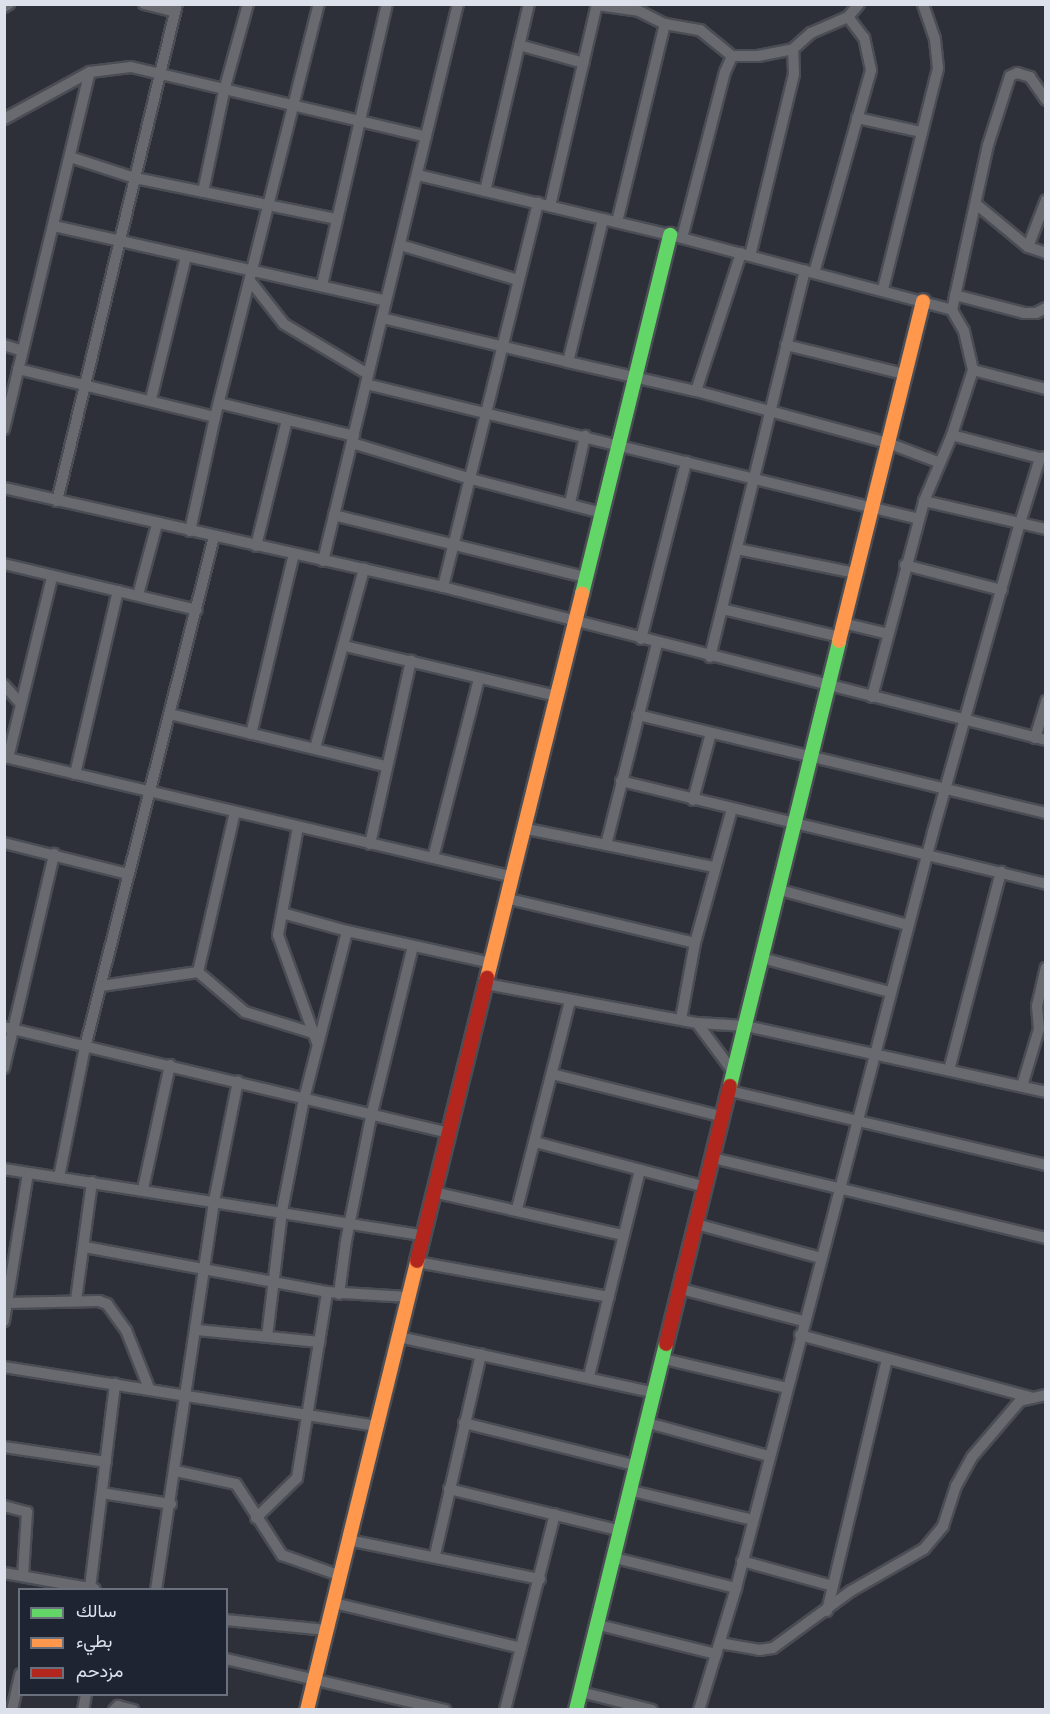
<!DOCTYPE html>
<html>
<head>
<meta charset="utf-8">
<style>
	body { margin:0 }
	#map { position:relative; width:1050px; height:1714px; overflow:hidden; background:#2d3038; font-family:Arial,Vazirmatn,sans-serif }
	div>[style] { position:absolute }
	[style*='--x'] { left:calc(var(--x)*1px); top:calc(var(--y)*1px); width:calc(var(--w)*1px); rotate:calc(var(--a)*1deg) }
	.roads { filter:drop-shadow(2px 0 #4a4d54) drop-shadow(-2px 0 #4a4d54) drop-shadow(0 2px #4a4d54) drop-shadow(0 -2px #4a4d54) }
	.street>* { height:10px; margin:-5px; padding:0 5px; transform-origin:5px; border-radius:5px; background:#686a70 }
	.fast>* { height:14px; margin:-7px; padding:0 7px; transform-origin:7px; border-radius:7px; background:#63d668 }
	.slow>* { height:14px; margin:-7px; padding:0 7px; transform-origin:7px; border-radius:7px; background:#ff974d }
	.jam>* { height:14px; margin:-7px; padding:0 7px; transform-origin:7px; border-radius:7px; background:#b3261e }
	span { translate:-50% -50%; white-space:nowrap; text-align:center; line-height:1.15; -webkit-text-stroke:6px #1e2432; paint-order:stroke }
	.frame { position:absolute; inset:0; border:6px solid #dde1eb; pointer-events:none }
	.legend { position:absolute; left:18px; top:1588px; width:210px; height:108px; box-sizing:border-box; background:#1e2432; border:2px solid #6a707c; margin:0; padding:8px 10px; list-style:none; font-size:18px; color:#dde1eb }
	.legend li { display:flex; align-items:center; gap:12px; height:30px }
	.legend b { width:30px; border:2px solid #6a707c }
</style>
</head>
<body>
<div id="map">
	<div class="roads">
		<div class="street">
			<div style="--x:144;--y:4;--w:32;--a:14"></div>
			<div style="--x:597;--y:5;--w:42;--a:8.1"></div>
			<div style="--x:639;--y:11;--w:29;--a:27"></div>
			<div style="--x:665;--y:24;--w:36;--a:10"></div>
			<div style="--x:700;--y:30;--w:41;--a:39.1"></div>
			<div style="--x:4;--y:7;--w:6;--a:-31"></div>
			<div style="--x:519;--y:45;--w:67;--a:15.5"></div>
			<div style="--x:857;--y:118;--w:66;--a:12.3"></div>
			<div style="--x:4;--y:119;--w:98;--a:-28.7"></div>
			<div style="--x:90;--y:72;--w:41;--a:-7"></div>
			<div style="--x:131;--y:67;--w:303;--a:13.3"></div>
			<div style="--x:70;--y:157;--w:68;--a:17.9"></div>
			<div style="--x:135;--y:178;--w:205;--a:11.5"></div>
			<div style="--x:418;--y:175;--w:271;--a:13.4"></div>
			<div style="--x:682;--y:238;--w:279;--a:14.9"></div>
			<div style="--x:485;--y:191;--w:192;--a:-76.8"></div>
			<div style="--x:203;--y:192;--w:107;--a:-78.2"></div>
			<div style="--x:225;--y:87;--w:86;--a:-74.5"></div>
			<div style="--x:976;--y:204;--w:67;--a:39.6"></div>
			<div style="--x:1028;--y:247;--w:19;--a:18"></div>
			<div style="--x:550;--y:206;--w:207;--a:-76.9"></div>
			<div style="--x:617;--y:222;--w:204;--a:-76.4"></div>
			<div style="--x:54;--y:226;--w:340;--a:12.7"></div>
			<div style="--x:682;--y:238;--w:171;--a:-75.5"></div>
			<div style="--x:725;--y:72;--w:17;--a:-66"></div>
			<div style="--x:732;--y:56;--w:26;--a:0"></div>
			<div style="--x:758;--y:56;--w:36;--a:-11"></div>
			<div style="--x:793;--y:49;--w:24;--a:-42"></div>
			<div style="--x:811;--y:33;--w:40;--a:-23.4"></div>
			<div style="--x:848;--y:17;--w:17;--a:-50"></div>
			<div style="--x:400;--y:245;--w:123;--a:16.5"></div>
			<div style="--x:1028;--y:247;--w:50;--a:-69"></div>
			<div style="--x:750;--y:256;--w:187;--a:-76.4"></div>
			<div style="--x:794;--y:74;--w:25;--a:-92"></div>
			<div style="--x:814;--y:273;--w:211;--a:-74.3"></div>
			<div style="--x:871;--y:70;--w:33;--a:-102"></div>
			<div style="--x:864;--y:38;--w:26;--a:-127"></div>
			<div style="--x:251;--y:282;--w:53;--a:51.8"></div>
			<div style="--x:284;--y:324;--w:98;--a:30.8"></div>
			<div style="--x:322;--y:285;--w:288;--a:-77"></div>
			<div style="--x:883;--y:289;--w:228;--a:-76"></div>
			<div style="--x:938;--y:68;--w:29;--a:-96"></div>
			<div style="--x:935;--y:39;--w:37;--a:-109"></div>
			<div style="--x:955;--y:295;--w:71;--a:14.6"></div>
			<div style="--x:1024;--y:313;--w:12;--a:0"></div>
			<div style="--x:1036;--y:313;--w:11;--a:-27"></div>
			<div style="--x:382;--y:318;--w:191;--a:13.3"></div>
			<div style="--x:568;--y:362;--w:147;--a:-76.2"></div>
			<div style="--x:4;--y:345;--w:19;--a:18"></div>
			<div style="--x:786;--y:345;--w:122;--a:13.8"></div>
			<div style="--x:568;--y:362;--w:131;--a:12.8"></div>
			<div style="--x:696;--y:391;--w:145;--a:-71.9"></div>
			<div style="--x:18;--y:369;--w:203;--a:13.7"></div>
			<div style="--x:973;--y:370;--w:75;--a:14.6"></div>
			<div style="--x:366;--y:384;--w:569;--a:13.72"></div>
			<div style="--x:696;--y:391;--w:199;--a:15.2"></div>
			<div style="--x:888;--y:443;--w:53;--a:20.8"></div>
			<div style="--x:151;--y:399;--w:147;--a:-76.2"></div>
			<div style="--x:219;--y:403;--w:139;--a:13.7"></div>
			<div style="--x:4;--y:429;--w:367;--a:-76.5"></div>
			<div style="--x:352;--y:443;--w:124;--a:16.8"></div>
			<div style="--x:471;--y:479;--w:135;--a:14.5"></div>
			<div style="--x:1040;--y:458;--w:91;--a:-165.4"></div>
			<div style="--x:952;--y:435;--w:68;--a:-72.1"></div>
			<div style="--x:973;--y:370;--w:40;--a:-103"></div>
			<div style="--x:964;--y:331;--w:24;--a:-120"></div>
			<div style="--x:952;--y:310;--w:169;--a:-77.7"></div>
			<div style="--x:988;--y:145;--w:72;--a:-72.3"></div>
			<div style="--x:1010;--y:76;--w:8;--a:-23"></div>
			<div style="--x:1017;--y:73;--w:14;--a:17"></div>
			<div style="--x:1030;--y:77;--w:28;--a:55"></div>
			<div style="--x:4;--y:488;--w:450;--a:12.7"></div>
			<div style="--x:443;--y:587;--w:622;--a:14.24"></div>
			<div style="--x:57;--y:501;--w:511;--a:-76.43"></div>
			<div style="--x:924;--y:501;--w:125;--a:12.9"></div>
			<div style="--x:570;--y:503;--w:69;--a:-77.4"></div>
			<div style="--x:334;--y:515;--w:259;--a:13.9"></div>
			<div style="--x:190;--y:531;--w:117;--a:-77.6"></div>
			<div style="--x:215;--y:417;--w:426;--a:-75.9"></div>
			<div style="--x:256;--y:546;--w:130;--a:-76.2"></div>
			<div style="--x:737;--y:549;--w:120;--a:11.5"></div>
			<div style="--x:323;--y:561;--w:573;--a:-76.38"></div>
			<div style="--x:4;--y:564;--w:198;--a:13.4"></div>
			<div style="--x:905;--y:565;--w:100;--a:14.5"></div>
			<div style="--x:443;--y:587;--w:396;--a:-76.1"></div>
			<div style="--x:138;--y:595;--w:73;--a:-75"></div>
			<div style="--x:722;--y:609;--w:121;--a:13.3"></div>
			<div style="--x:843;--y:623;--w:46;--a:13.7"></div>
			<div style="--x:641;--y:639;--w:183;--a:-75.7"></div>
			<div style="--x:345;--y:646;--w:218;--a:13.3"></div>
			<div style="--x:710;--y:657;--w:398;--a:-76.2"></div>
			<div style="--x:4;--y:685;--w:25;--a:48"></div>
			<div style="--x:872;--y:697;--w:203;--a:-75.1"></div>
			<div style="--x:924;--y:501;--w:72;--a:-67"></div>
			<div style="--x:170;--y:714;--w:221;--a:13.6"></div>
			<div style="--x:638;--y:715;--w:420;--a:13.5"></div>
			<div style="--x:251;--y:734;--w:185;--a:-76.6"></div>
			<div style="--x:1035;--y:738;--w:39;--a:-73"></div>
			<div style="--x:315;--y:748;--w:186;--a:-74.7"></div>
			<div style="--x:4;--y:757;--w:524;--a:13.24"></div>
			<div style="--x:8;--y:758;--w:186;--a:-76.3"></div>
			<div style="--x:75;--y:774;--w:188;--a:-76.8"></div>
			<div style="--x:621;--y:781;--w:437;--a:13.6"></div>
			<div style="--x:693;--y:800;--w:69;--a:-75"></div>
			<div style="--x:298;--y:827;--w:110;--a:100.5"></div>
			<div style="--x:278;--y:935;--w:115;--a:70.1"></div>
			<div style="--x:527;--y:829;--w:191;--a:11.5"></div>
			<div style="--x:4;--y:843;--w:127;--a:14.1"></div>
			<div style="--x:370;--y:844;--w:188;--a:-77.4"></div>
			<div style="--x:606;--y:845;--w:208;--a:-75.8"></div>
			<div style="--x:433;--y:858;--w:185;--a:-75.6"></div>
			<div style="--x:780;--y:890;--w:133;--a:15.3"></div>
			<div style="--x:509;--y:899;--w:191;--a:13.3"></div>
			<div style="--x:347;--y:931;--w:148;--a:12.5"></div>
			<div style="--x:762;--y:958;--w:132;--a:14.9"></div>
			<div style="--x:198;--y:972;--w:164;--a:-77"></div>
			<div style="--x:198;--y:972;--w:62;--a:40.4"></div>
			<div style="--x:245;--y:1012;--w:71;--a:17.2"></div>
			<div style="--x:486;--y:984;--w:215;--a:10.5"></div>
			<div style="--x:697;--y:1023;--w:49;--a:3.5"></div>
			<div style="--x:746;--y:1026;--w:307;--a:12.4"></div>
			<div style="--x:101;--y:986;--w:98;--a:-8.2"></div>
			<div style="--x:681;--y:1019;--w:77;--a:-79.6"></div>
			<div style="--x:695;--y:943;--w:139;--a:-74.6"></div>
			<div style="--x:697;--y:1023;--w:62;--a:53.5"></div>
			<div style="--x:4;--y:1027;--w:456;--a:13.4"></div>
			<div style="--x:4;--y:1068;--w:220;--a:-76.8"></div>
			<div style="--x:949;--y:1070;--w:205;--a:-75.3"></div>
			<div style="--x:552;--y:1074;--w:177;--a:14"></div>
			<div style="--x:1022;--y:1086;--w:59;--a:-73.4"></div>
			<div style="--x:1039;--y:1029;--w:23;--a:-95"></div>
			<div style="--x:1037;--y:1006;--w:39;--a:-77"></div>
			<div style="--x:730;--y:1091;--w:325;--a:13.2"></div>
			<div style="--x:535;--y:1142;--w:176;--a:14.8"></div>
			<div style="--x:713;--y:1158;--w:342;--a:13.5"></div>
			<div style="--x:4;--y:1169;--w:424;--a:9"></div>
			<div style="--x:59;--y:1177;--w:133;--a:-78.7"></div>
			<div style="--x:85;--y:1047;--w:526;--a:-75.81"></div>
			<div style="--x:143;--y:1189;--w:127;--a:-77.7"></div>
			<div style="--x:433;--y:1192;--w:195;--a:12.8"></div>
			<div style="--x:517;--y:1209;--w:215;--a:-75.7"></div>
			<div style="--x:696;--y:1224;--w:130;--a:15.2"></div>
			<div style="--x:85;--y:1247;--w:246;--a:10.5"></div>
			<div style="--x:327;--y:1292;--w:81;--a:3.5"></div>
			<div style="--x:417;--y:1262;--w:195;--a:10.3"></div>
			<div style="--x:681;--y:1289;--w:126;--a:14.7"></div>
			<div style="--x:339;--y:1294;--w:53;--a:-82.5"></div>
			<div style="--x:346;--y:1241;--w:126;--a:-78.6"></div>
			<div style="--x:371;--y:1117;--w:176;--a:-76.2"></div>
			<div style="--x:76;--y:1300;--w:119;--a:-82.3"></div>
			<div style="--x:7;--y:1303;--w:92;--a:-1.2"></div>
			<div style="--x:99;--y:1301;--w:9;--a:21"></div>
			<div style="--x:107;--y:1304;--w:32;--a:54"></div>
			<div style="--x:126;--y:1330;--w:62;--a:68.4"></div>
			<div style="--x:4;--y:1321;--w:150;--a:-80.8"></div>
			<div style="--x:197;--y:1330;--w:123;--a:5.6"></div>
			<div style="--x:800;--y:1335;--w:238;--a:15.1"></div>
			<div style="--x:267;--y:1337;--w:127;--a:-83.2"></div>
			<div style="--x:282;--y:1211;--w:114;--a:-78.9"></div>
			<div style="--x:304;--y:1099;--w:173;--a:-75.6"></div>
			<div style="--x:347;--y:931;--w:67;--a:-164.5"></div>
			<div style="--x:399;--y:1337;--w:262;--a:12.3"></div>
			<div style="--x:664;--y:1359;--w:126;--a:13.3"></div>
			<div style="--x:4;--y:1367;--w:377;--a:9"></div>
			<div style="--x:589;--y:1376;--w:212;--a:-76.1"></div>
			<div style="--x:464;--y:1423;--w:179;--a:13.9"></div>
			<div style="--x:648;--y:1423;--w:125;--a:15.3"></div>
			<div style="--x:4;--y:1447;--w:103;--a:8.4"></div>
			<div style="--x:176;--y:1471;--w:61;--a:12.2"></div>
			<div style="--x:236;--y:1484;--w:85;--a:57.1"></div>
			<div style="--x:282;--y:1555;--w:63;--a:19.6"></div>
			<div style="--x:449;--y:1489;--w:177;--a:13.7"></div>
			<div style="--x:632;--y:1491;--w:124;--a:13.5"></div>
			<div style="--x:102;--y:1493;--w:70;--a:9.1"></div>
			<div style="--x:4;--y:1506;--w:24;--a:15"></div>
			<div style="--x:27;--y:1512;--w:64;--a:93.6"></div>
			<div style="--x:256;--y:1518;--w:57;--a:-44.3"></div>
			<div style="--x:297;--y:1478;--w:188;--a:-80.8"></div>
			<div style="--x:348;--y:1540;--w:196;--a:11.5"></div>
			<div style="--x:435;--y:1555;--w:206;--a:-77.1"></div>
			<div style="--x:615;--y:1558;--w:125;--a:13.9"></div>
			<div style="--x:742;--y:1561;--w:94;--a:15.4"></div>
			<div style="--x:4;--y:1573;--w:92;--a:10"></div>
			<div style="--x:90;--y:1588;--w:206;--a:-83"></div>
			<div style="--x:156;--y:1590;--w:393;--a:-81.5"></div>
			<div style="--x:214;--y:1201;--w:122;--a:-78.7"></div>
			<div style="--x:334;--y:1603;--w:192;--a:13.5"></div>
			<div style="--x:827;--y:1611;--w:259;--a:-76.6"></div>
			<div style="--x:226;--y:1620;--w:101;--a:5.7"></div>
			<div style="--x:599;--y:1625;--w:121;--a:13.9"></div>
			<div style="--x:720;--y:1643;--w:40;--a:10"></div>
			<div style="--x:759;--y:1650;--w:14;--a:-8"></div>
			<div style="--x:773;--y:1648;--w:97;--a:-36.2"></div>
			<div style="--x:851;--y:1591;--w:84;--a:-29.9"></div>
			<div style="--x:924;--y:1549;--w:30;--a:-50"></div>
			<div style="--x:943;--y:1526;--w:42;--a:-72"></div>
			<div style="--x:956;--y:1486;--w:33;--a:-61"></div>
			<div style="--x:972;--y:1457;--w:74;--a:-49.4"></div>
			<div style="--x:1020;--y:1401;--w:27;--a:-13"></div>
			<div style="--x:226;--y:1659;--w:225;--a:13.1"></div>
			<div style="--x:581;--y:1692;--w:73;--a:14.2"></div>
			<div style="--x:12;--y:1710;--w:37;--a:-77"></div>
			<div style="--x:83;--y:1710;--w:16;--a:-79"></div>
			<div style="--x:114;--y:1710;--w:6;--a:-45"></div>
			<div style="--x:118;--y:1706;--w:16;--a:15"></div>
			<div style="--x:505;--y:1710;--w:202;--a:-75.7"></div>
			<div style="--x:699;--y:1710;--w:127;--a:-73.1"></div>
			<div style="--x:736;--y:1588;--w:781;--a:-75.39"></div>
			<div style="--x:933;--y:832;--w:321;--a:-74.3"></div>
			<div style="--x:1020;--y:523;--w:68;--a:-72.9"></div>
			<div style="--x:1040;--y:458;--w:6;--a:-9"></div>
		</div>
		<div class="fast">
			<div style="--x:582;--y:594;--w:370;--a:-76.2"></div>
			<div style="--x:730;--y:1086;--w:458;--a:-76.2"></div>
			<div style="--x:576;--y:1710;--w:377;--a:-76.2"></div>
		</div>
		<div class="slow">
			<div style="--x:839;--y:641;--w:350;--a:-76.1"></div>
			<div style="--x:487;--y:978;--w:396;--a:-76.1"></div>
			<div style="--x:307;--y:1710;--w:462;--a:-76.2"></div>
		</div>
		<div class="jam">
			<div style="--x:417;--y:1261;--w:292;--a:-76.1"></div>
			<div style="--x:666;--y:1344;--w:266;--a:-76.1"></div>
		</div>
	</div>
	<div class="frame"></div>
	<ul class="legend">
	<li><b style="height:8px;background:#63d668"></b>سالك</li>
	<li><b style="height:8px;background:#ff974d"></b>بطيء</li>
	<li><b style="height:8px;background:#b3261e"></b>مزدحم</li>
	</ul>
</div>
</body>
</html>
